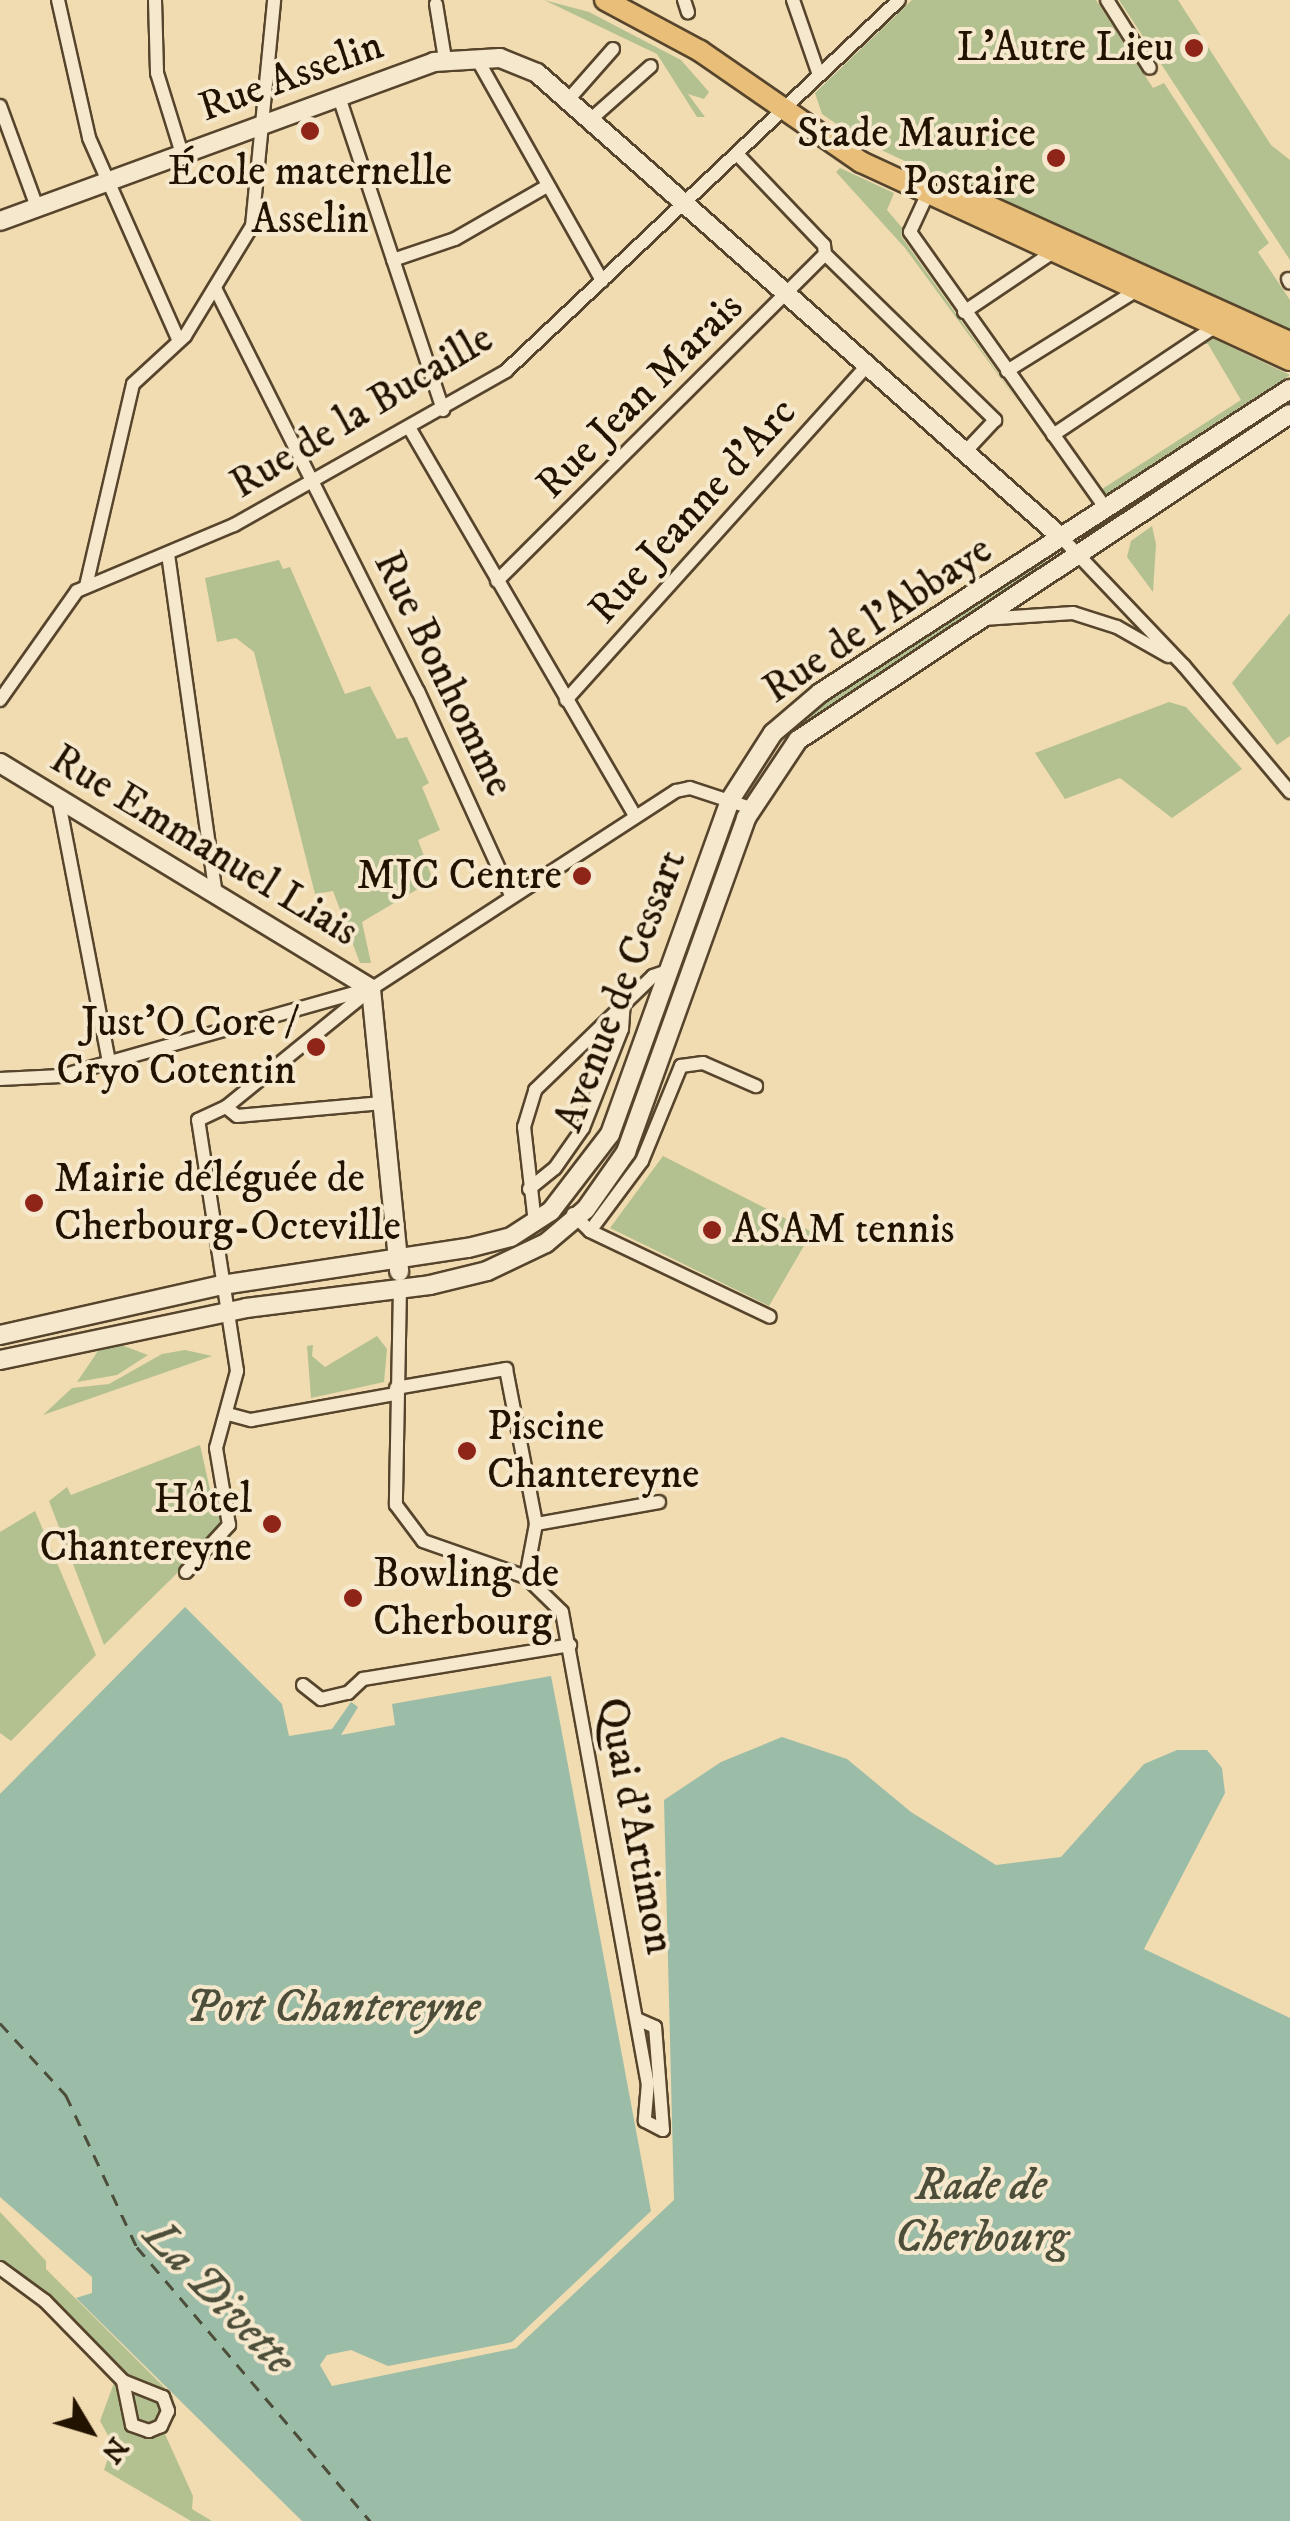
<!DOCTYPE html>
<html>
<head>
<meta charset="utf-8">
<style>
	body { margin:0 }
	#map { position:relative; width:1290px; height:2521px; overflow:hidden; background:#f1dbb0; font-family:"IM FELL DW Pica",serif }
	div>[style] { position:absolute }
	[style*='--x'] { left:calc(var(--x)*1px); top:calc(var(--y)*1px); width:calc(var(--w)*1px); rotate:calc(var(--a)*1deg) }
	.green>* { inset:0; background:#b3c190 }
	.water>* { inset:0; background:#9bbca7 }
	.ferry>* { height:2.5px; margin-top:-1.25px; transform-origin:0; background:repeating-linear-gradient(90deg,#4c4e3a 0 12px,transparent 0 22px) }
	.roads { filter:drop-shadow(2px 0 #56442c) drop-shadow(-2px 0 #56442c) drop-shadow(0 2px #56442c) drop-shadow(0 -2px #56442c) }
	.street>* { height:12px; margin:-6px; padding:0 6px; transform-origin:6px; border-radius:6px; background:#f6e8cc }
	.secondary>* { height:18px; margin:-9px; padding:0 9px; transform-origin:9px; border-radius:9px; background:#f6e8cc }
	.primary>* { height:20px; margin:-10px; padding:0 10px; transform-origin:10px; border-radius:10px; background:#e8be78 }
	.dots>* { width:28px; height:28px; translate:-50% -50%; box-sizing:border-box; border:5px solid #f6e8cc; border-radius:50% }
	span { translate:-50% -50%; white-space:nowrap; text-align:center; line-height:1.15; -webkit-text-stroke:8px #f6e8cc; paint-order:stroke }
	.poi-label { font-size:42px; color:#221200 }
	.right { translate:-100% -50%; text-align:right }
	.left { translate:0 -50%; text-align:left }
	.street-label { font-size:42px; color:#221200 }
	.water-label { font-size:45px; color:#4c4e3a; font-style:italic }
	.north { position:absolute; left:40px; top:2381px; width:100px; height:100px; -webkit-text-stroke:8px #f6e8cc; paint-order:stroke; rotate:128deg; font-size:28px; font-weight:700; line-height:40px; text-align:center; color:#221200 }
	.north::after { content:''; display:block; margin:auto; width:35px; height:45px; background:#221200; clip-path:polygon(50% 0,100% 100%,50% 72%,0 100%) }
</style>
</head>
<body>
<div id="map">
	<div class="green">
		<div style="clip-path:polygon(544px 0,589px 12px,681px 60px,709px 92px,704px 99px,688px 94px,705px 117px,697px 117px,657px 54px)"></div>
		<div style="clip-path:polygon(912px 0,1096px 0,1153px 88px,1164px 83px,1269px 243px,1258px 252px,1290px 300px,1290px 334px,1051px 230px,858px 139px,822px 114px,815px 93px)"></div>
		<div style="clip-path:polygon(1119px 0,1178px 0,1271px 145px,1290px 160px,1290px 260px)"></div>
		<div style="clip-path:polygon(840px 168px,894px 193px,887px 210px,904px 230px,901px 236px,1019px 403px,905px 248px,836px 172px)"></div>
		<div style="clip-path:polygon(1210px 337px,1290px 375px,1103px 496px,1099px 491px,1241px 400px,1208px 344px,1198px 344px)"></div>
		<div style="clip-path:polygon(1152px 526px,1156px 544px,1153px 592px,1127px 557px,1131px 541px)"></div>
		<div style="clip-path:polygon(279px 560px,283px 569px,290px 567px,345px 694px,370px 686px,397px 739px,407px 737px,429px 783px,422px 787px,440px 830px,418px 840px,433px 880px,362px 922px,371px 963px,360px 963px,333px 891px,315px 894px,254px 652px,236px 638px,217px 642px,205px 578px)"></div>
		<div style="clip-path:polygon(1045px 560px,1048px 565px,788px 736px,824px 701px)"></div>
		<div style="clip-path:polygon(1290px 613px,1290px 736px,1277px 745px,1232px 683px)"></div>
		<div style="clip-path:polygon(1169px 702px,1186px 707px,1242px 769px,1172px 818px,1120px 778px,1065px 799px,1035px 753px)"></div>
		<div style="clip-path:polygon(663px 1156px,812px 1232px,769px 1306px,610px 1228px)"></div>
		<div style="clip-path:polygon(377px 1336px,387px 1349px,384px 1382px,311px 1398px,307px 1346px,313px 1345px,312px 1356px,325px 1367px)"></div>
		<div style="clip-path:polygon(121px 1345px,148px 1355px,117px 1375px,77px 1382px,98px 1351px)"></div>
		<div style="clip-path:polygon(185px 1350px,212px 1356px,43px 1415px,72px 1388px,109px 1384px,162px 1354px)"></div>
		<div style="clip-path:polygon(200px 1445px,216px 1516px,224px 1514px,218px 1533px,104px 1645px,49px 1501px,67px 1487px,71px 1495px)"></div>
		<div style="clip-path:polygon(35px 1511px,96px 1655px,11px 1741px,0 1733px,0 1532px)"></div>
		<div style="clip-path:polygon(0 2212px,46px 2261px,46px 2269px,173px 2396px,164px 2432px,193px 2496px,192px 2509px,212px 2521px,191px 2521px,104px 2470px,113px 2444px,100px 2421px,118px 2372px,33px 2284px,0 2264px)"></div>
	</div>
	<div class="water">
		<div style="clip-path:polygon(185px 1607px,282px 1704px,289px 1736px,332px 1729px,351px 1702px,358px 1707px,341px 1735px,395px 1725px,392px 1704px,551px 1676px,559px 1717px,651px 2211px,512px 2342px,388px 2366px,351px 2350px,327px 2355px,320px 2365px,332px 2386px,516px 2348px,674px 2200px,664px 1800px,721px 1762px,782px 1737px,847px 1759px,911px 1812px,996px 1865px,1061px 1857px,1144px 1764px,1177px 1750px,1207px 1750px,1222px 1768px,1225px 1793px,1144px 1949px,1290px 2018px,1290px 2521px,302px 2521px,76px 2298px,92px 2293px,92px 2277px,0 2197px,0 1794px)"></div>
	</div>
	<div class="ferry">
		<div style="--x:0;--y:2023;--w:98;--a:47.5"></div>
		<div style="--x:66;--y:2095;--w:168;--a:65"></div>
		<div style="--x:137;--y:2247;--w:360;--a:49.6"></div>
	</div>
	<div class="roads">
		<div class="street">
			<div style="--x:58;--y:0;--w:141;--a:77.3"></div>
			<div style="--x:89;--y:138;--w:222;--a:66.1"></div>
			<div style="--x:155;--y:0;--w:73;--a:88.4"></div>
			<div style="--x:157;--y:73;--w:85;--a:72.8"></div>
			<div style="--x:684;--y:0;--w:13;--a:72"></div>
			<div style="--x:793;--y:0;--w:79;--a:70.9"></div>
			<div style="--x:1107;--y:0;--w:80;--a:57.7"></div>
			<div style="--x:436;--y:4;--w:56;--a:80.7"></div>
			<div style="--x:476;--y:57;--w:257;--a:60.6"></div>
			<div style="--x:339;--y:97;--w:330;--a:71.6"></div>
			<div style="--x:568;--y:100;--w:68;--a:-48.6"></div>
			<div style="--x:0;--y:106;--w:108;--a:69.9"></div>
			<div style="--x:590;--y:120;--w:81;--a:-41.5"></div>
			<div style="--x:737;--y:154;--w:126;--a:46.3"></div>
			<div style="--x:824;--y:245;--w:9;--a:84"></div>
			<div style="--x:825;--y:254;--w:238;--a:44.3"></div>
			<div style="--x:995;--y:420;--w:45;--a:133.2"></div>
			<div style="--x:928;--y:193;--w:43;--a:114.8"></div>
			<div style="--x:910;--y:232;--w:341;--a:54.7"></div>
			<div style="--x:393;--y:260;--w:65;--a:-18.7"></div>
			<div style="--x:455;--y:239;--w:106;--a:-29.9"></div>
			<div style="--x:1288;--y:279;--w:4;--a:63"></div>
			<div style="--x:215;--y:288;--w:451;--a:63.3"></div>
			<div style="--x:418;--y:691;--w:226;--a:65.5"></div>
			<div style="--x:964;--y:312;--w:107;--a:-34"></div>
			<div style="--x:1007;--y:371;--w:153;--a:-31.9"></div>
			<div style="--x:410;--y:429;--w:448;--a:59.8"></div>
			<div style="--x:1053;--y:435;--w:196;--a:-33.8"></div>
			<div style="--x:1062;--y:538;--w:177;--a:46.4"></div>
			<div style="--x:1184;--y:666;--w:165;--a:49.9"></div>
			<div style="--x:168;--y:554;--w:339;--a:82"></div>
			<div style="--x:497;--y:581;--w:463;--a:-44.9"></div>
			<div style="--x:86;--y:586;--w:207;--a:-76.9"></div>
			<div style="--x:133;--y:384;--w:71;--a:-42.7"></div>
			<div style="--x:185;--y:336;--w:129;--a:-58.7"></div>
			<div style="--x:252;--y:226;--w:227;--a:-84.4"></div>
			<div style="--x:983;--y:619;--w:90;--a:-3.8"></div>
			<div style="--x:1073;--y:613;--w:46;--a:17.7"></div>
			<div style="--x:1117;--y:627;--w:59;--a:29.6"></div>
			<div style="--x:0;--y:700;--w:133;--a:-54.8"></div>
			<div style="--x:77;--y:591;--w:170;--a:-22.8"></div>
			<div style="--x:234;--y:525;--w:313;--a:-29.5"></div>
			<div style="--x:506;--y:371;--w:540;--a:-43.35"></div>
			<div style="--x:566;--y:700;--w:450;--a:-48"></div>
			<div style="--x:58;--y:797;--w:271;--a:79.1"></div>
			<div style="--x:0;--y:1079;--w:61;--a:-2.8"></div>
			<div style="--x:61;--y:1076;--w:320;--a:-15.8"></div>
			<div style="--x:226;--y:1107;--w:14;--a:39"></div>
			<div style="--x:237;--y:1116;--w:146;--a:-5.1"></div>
			<div style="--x:529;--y:1189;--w:33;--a:-39"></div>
			<div style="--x:555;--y:1168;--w:49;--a:-55"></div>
			<div style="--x:583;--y:1128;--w:106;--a:-68.5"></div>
			<div style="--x:622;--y:1029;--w:26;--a:-86"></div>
			<div style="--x:573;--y:1214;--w:24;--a:45"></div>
			<div style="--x:590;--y:1231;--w:199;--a:25.5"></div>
			<div style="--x:535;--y:1223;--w:97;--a:-96.5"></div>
			<div style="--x:524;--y:1127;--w:39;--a:-73"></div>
			<div style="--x:535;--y:1090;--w:164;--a:-44"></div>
			<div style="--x:653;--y:976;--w:18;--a:-19"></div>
			<div style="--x:590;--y:1231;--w:87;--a:-53.4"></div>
			<div style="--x:642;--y:1161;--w:103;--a:-67.7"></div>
			<div style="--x:681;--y:1066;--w:22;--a:-8"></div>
			<div style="--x:703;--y:1063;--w:58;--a:23.5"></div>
			<div style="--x:400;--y:1288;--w:217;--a:91.1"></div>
			<div style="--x:396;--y:1505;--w:45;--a:53.1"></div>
			<div style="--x:423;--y:1541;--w:109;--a:19.3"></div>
			<div style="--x:526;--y:1577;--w:50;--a:44.2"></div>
			<div style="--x:562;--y:1612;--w:479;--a:79.7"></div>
			<div style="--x:648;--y:2083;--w:38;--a:95"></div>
			<div style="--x:645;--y:2121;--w:20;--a:27"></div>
			<div style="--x:663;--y:2130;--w:103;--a:-94.4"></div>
			<div style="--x:655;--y:2027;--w:20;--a:-156"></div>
			<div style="--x:396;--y:1388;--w:112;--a:-9.8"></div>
			<div style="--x:506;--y:1369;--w:158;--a:79"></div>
			<div style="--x:536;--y:1524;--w:54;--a:100.7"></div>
			<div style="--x:228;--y:1414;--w:24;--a:15"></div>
			<div style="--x:251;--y:1420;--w:147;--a:-10.2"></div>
			<div style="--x:536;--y:1524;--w:125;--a:-10.1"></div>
			<div style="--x:186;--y:1572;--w:64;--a:-47.5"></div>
			<div style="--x:229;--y:1525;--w:78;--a:-99.6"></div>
			<div style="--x:216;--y:1448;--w:80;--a:-74.7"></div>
			<div style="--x:237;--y:1371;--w:254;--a:-98.8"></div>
			<div style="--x:198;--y:1120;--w:31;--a:-25"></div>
			<div style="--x:226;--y:1107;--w:187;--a:-39.1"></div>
			<div style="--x:371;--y:989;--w:364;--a:-33"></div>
			<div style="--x:676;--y:791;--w:14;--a:-12"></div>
			<div style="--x:690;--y:788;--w:64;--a:18.2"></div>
			<div style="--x:303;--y:1685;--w:23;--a:38"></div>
			<div style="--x:321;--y:1699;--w:28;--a:-13"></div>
			<div style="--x:348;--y:1693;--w:21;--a:-43"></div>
			<div style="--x:363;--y:1679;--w:210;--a:-9.3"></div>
			<div style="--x:0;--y:2268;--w:56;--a:36.3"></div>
			<div style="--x:45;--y:2301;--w:112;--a:45.7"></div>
			<div style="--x:123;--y:2381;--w:43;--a:21.8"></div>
			<div style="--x:163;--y:2397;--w:15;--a:70"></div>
			<div style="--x:168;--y:2411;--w:17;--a:115"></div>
			<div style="--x:161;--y:2426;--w:13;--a:157"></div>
			<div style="--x:149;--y:2431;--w:18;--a:-161"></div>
			<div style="--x:132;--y:2425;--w:45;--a:-101.6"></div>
		</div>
		<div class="secondary">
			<div style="--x:0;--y:221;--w:462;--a:-20.1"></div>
			<div style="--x:434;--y:62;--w:66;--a:-3.5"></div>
			<div style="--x:500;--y:58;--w:40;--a:22"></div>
			<div style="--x:537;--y:73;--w:701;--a:41.53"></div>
			<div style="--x:0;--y:763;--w:434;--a:31.3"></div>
			<div style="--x:371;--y:989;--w:284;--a:84.3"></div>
			<div style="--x:0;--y:1335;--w:228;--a:-12.7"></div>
			<div style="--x:222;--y:1285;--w:249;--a:-8.6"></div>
			<div style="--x:468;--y:1248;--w:44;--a:-14.3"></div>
			<div style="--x:511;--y:1237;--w:48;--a:-33"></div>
			<div style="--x:551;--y:1211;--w:97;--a:-52.5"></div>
			<div style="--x:610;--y:1134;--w:355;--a:-70.2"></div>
			<div style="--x:730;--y:800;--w:80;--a:-57.3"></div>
			<div style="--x:773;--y:733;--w:62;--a:-40.4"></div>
			<div style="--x:820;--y:693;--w:560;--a:-32.9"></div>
			<div style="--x:0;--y:1360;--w:251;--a:-11.9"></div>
			<div style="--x:246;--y:1308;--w:185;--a:-7.1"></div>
			<div style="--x:430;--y:1285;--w:59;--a:-13.8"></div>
			<div style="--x:487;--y:1271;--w:65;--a:-25.4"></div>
			<div style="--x:546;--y:1243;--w:52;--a:-40.4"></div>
			<div style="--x:586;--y:1209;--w:70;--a:-54.9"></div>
			<div style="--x:626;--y:1152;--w:355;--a:-70.2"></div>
			<div style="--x:746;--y:818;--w:94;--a:-56.3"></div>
			<div style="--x:798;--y:740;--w:590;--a:-33.53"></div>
		</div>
		<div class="primary">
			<div style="--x:605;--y:0;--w:108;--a:28.2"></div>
			<div style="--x:700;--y:51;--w:196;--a:34.6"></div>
			<div style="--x:861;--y:162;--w:472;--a:24.8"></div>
			<div style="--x:955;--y:191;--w:367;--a:24.3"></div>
		</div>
	</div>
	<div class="dots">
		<div style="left:1194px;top:48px;background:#8f2418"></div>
		<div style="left:310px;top:131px;background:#8f2418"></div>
		<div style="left:1056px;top:158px;background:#8f2418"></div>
		<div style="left:582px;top:876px;background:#8f2418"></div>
		<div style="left:316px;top:1047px;background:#8f2418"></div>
		<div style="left:34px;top:1203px;background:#8f2418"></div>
		<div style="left:712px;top:1230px;background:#8f2418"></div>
		<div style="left:467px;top:1451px;background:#8f2418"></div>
		<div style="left:272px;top:1524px;background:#8f2418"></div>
		<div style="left:353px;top:1598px;background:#8f2418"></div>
	</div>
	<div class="poi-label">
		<span class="right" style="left:1174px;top:48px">L'Autre Lieu</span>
		<span class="right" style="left:1036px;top:158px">Stade Maurice<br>Postaire</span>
		<span style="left:310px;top:196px">École maternelle<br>Asselin</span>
		<span class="right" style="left:562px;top:876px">MJC Centre</span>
		<span class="right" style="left:296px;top:1047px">Just’O Core /<br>Cryo Cotentin</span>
		<span class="left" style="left:54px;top:1203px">Mairie déléguée de<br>Cherbourg-Octeville</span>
		<span class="left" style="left:732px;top:1230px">ASAM tennis</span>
		<span class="left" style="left:487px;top:1451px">Piscine<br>Chantereyne</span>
		<span class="right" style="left:252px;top:1524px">Hôtel<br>Chantereyne</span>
		<span class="left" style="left:373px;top:1598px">Bowling de<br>Cherbourg</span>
	</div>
	<div class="street-label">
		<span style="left:291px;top:77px;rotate:-20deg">Rue Asselin</span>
		<span style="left:640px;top:396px;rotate:-45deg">Rue Jean Marais</span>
		<span style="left:362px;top:412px;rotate:-31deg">Rue de la Bucaille</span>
		<span style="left:693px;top:511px;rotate:-48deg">Rue Jeanne d'Arc</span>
		<span style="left:878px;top:620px;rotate:-34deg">Rue de l'Abbaye</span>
		<span style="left:443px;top:674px;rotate:64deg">Rue Bonhomme</span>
		<span style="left:204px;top:846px;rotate:31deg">Rue Emmanuel Liais</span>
		<span style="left:621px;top:991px;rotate:-69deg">Avenue de Cessart</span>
		<span style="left:635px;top:1826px;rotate:79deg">Quai d’Artimon</span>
	</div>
	<div class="water-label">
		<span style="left:333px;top:2009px">Port Chantereyne</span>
		<span style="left:981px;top:2213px">Rade de<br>Cherbourg</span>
		<span style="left:218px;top:2299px;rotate:46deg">La Divette</span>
	</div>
	<div class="north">N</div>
</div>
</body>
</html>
